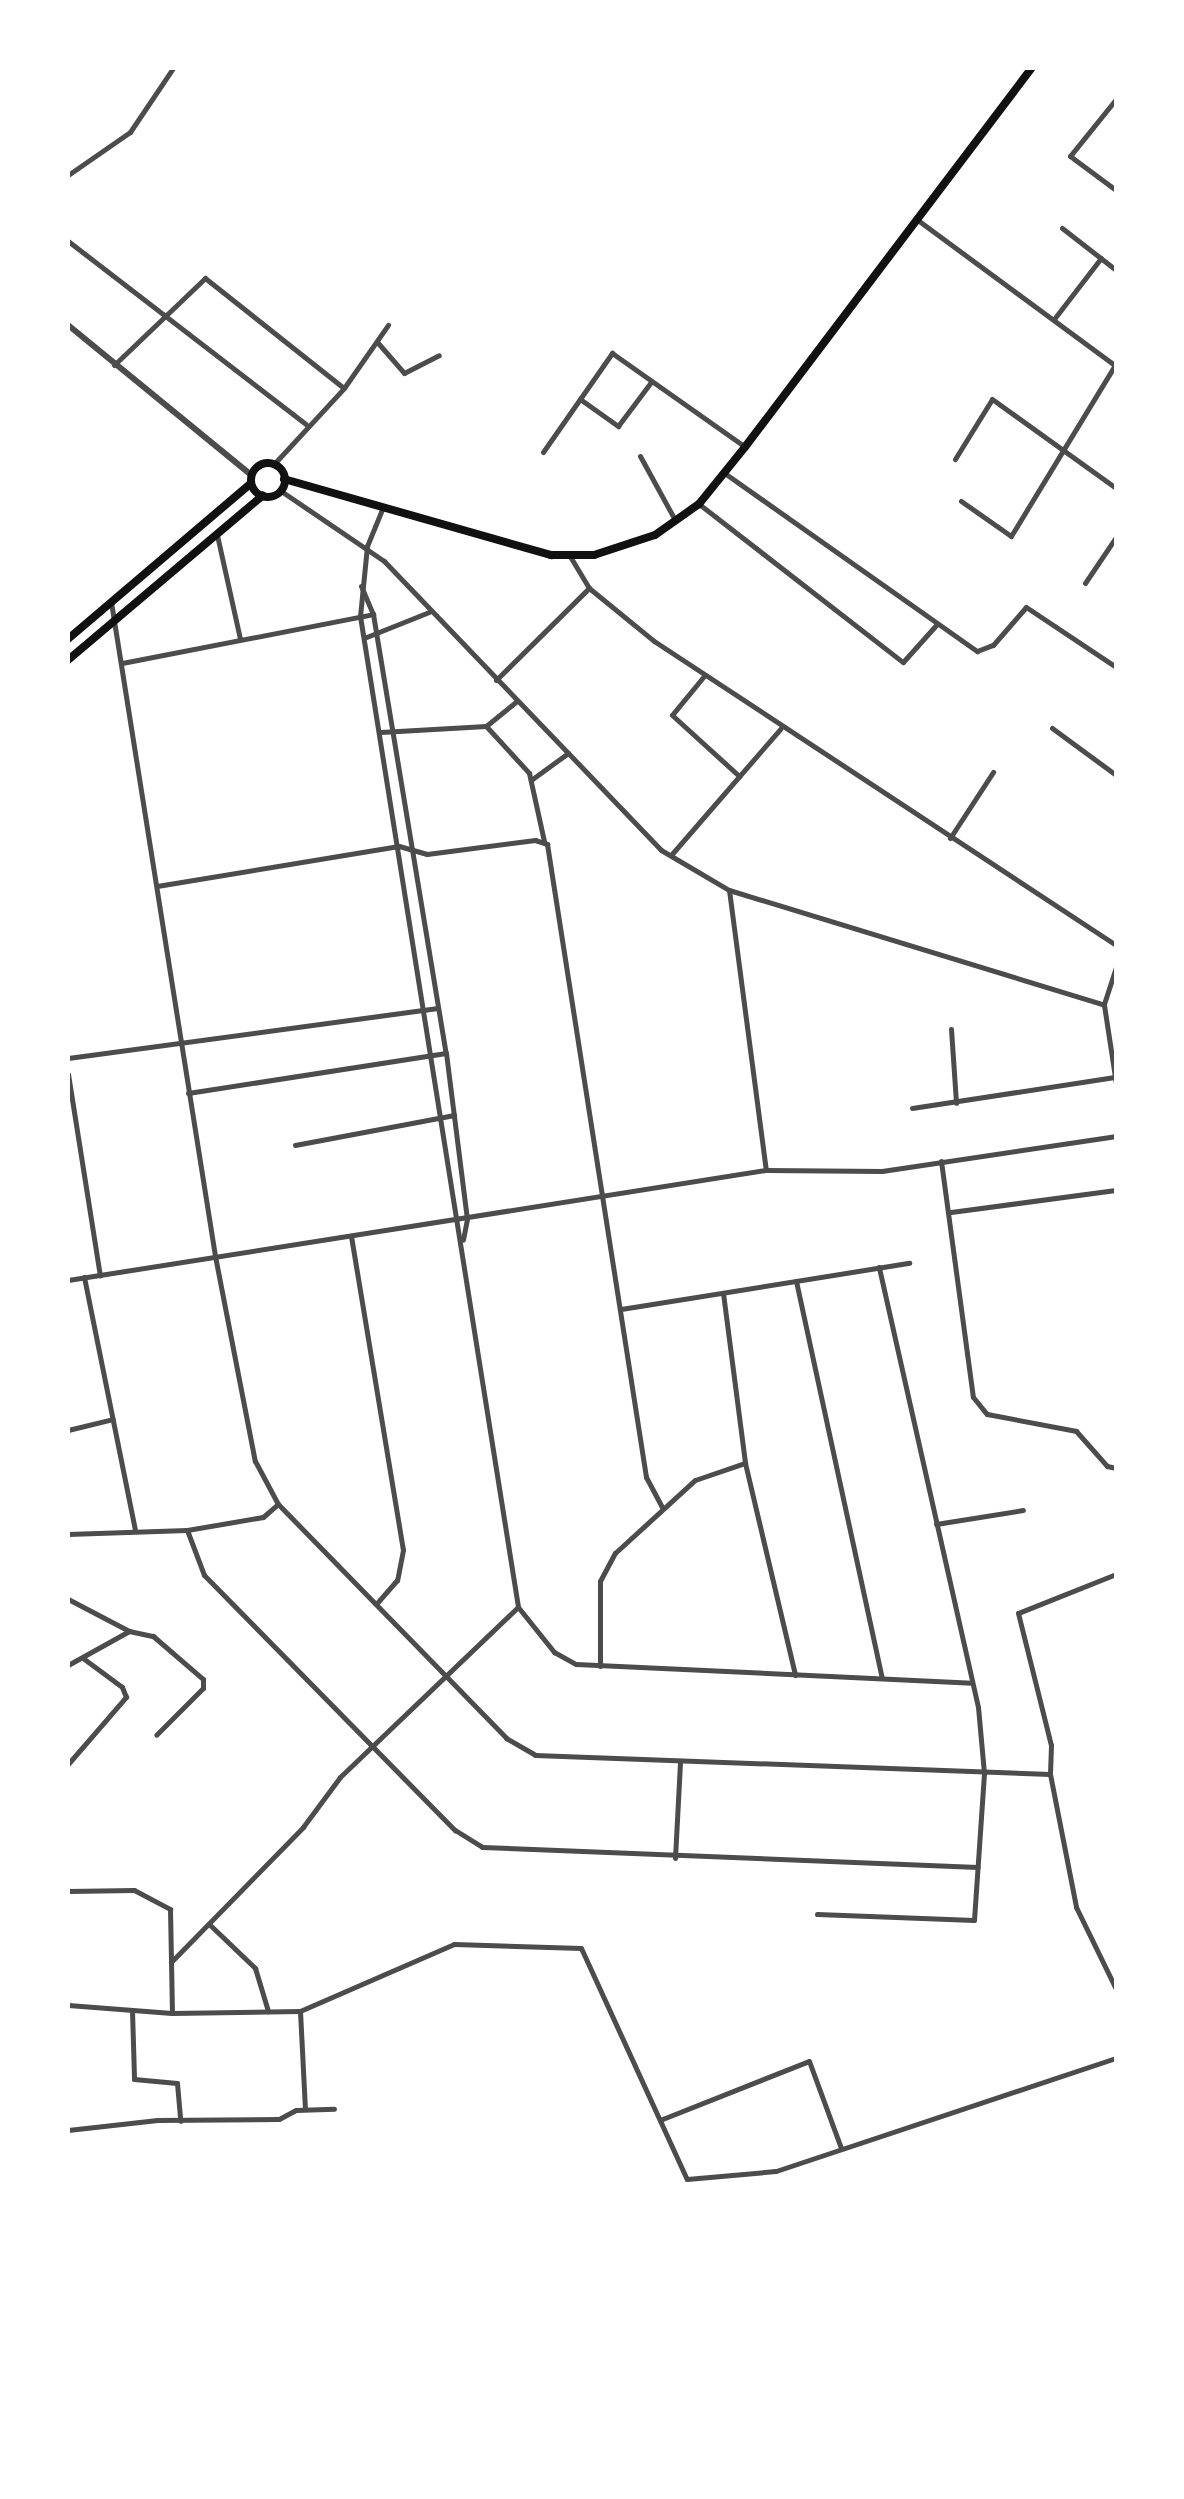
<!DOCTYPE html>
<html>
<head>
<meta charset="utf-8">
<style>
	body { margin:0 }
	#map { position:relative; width:1184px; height:2499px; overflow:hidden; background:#fff; font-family:"DejaVu Sans",sans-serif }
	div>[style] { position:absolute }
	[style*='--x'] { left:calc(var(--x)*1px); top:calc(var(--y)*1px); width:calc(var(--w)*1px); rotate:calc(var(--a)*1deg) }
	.minor>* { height:5px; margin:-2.5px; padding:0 2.5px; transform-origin:2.5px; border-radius:2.5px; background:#4c4c4c }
	.tertiary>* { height:6px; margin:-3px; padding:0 3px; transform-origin:3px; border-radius:3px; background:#4c4c4c }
	.primary>* { height:8px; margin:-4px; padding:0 4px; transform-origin:4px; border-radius:4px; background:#111 }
	.primary>.ring { margin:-4px; padding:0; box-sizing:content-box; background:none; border:8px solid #111; border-radius:50% }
	span { translate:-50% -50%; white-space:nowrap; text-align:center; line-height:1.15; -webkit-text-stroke:10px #fff; paint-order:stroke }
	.frame { position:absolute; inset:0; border:70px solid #fff; pointer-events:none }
</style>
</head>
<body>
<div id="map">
	<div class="minor">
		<div style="--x:1116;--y:99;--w:73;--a:128.9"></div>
		<div style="--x:1070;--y:156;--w:57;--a:36.5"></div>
		<div style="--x:68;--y:175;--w:75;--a:-34.7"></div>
		<div style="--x:130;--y:132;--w:77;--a:-56.1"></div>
		<div style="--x:919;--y:221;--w:242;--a:36.4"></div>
		<div style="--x:1062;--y:228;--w:68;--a:37.9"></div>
		<div style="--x:68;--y:241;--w:300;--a:37.6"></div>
		<div style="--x:1054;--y:319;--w:77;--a:-52.4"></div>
		<div style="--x:378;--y:343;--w:40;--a:49"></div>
		<div style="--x:404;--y:373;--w:39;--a:-27"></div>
		<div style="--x:114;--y:365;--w:126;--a:-43.7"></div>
		<div style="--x:205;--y:278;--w:177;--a:38.4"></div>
		<div style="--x:580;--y:399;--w:47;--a:35.4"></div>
		<div style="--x:618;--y:426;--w:55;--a:-53.1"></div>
		<div style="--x:543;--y:452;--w:121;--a:-55.1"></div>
		<div style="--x:612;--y:353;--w:161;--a:35.2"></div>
		<div style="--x:640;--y:456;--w:73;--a:61.3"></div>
		<div style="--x:955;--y:459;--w:70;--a:-58.3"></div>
		<div style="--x:992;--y:399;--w:153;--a:35.7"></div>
		<div style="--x:273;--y:465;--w:105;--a:-47.3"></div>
		<div style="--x:344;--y:388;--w:77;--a:-55.1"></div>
		<div style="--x:723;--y:472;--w:311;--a:35.2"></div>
		<div style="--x:977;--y:651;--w:17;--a:-21"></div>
		<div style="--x:993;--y:645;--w:50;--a:-49"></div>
		<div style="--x:1026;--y:607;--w:108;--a:33.7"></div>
		<div style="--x:281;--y:491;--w:125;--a:34.2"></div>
		<div style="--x:384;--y:561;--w:400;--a:46.2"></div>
		<div style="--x:661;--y:850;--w:79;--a:30.5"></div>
		<div style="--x:729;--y:890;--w:392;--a:17"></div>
		<div style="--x:961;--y:501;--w:61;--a:35"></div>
		<div style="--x:1011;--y:536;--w:200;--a:-58.7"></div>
		<div style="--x:699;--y:504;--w:258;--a:37.8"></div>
		<div style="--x:903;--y:662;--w:51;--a:-48.2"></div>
		<div style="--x:383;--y:507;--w:42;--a:112.3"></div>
		<div style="--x:367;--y:546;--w:70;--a:95.7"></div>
		<div style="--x:360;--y:616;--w:1004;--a:80.94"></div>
		<div style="--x:518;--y:1607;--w:58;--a:51.3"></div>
		<div style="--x:554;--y:1652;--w:25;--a:29"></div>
		<div style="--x:576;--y:1664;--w:396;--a:2.7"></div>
		<div style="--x:217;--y:535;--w:107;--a:77.5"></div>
		<div style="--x:571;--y:558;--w:35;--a:59"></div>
		<div style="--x:589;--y:588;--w:84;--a:39.2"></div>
		<div style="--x:654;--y:641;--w:553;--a:33.35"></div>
		<div style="--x:1085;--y:583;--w:55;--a:-56"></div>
		<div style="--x:361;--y:586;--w:30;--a:67"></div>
		<div style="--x:373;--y:614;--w:445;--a:80.6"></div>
		<div style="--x:446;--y:1053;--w:167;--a:82.8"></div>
		<div style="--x:467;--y:1219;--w:21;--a:101"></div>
		<div style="--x:111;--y:602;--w:662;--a:80.96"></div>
		<div style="--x:215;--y:1256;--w:209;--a:79"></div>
		<div style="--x:255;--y:1461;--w:49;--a:61.9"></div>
		<div style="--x:278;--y:1504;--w:327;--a:45.7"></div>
		<div style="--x:506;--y:1738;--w:34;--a:30"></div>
		<div style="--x:535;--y:1755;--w:515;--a:2.11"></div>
		<div style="--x:364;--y:638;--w:70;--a:-21.8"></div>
		<div style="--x:122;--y:663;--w:256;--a:-11"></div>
		<div style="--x:704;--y:676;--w:50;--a:129.4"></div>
		<div style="--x:672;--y:715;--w:91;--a:42.3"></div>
		<div style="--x:496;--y:680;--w:131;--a:-44.7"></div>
		<div style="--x:486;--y:726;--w:64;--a:47.5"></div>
		<div style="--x:529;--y:773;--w:70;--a:77.6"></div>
		<div style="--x:1052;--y:728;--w:79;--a:36.3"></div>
		<div style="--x:381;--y:732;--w:105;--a:-3.3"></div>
		<div style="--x:486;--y:726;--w:40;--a:-39"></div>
		<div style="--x:531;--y:780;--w:46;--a:-36.1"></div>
		<div style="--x:950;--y:838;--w:79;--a:-56.9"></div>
		<div style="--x:671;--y:855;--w:167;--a:-49.1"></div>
		<div style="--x:157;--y:886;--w:245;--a:-9.4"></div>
		<div style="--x:399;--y:846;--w:29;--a:16"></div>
		<div style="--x:427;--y:854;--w:109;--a:-7.4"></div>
		<div style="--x:535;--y:840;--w:13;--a:18"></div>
		<div style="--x:547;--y:844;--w:641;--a:81.11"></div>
		<div style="--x:646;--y:1477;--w:34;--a:62"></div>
		<div style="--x:729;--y:890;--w:282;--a:82.5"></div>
		<div style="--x:1116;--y:967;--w:40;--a:108"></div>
		<div style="--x:1104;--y:1005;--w:79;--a:81.3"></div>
		<div style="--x:951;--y:1029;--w:74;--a:86.1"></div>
		<div style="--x:68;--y:1058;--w:373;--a:-7.7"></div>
		<div style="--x:68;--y:1074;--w:204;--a:81"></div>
		<div style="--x:188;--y:1093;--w:261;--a:-8.8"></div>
		<div style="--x:912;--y:1108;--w:205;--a:-8.7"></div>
		<div style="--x:295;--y:1145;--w:162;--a:-10.7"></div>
		<div style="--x:941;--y:1161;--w:238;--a:82.3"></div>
		<div style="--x:973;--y:1397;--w:22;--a:51"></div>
		<div style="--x:987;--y:1414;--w:91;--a:10.8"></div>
		<div style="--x:1076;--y:1431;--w:47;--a:48.5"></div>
		<div style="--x:1107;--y:1466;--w:9;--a:13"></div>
		<div style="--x:951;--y:1212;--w:166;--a:-7.6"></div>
		<div style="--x:351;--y:1236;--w:318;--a:80.6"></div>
		<div style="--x:403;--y:1550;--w:31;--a:101"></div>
		<div style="--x:397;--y:1580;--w:32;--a:131"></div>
		<div style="--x:84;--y:1277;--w:257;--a:78.6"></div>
		<div style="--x:68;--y:1280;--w:707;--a:-8.96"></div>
		<div style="--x:766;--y:1170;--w:116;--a:0.5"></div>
		<div style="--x:882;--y:1171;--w:237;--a:-8.5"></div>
		<div style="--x:796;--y:1281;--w:406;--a:77.8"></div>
		<div style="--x:723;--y:1293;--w:171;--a:82.6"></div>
		<div style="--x:745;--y:1463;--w:218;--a:76.7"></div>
		<div style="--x:621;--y:1309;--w:292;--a:-9.1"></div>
		<div style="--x:68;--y:1430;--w:46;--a:-13.7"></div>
		<div style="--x:936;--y:1524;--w:88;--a:-9.1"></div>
		<div style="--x:187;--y:1530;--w:48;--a:69.3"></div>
		<div style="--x:204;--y:1575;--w:358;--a:45.5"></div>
		<div style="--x:455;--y:1830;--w:32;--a:32"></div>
		<div style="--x:482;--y:1847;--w:496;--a:2.3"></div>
		<div style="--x:68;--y:1534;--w:119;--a:-1.9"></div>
		<div style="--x:187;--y:1530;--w:77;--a:-9.7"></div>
		<div style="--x:263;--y:1517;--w:20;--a:-41"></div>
		<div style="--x:1116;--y:1574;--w:105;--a:158.3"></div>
		<div style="--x:1018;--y:1613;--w:136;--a:76"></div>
		<div style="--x:1051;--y:1745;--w:29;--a:92"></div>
		<div style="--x:1050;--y:1774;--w:136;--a:78.9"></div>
		<div style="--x:1076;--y:1907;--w:91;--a:64"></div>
		<div style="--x:68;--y:1599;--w:69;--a:27.7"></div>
		<div style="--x:129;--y:1631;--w:25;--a:12"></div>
		<div style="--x:153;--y:1636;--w:66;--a:40.7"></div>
		<div style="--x:203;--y:1679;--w:9;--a:90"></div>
		<div style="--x:203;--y:1688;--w:66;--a:135"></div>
		<div style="--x:68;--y:1665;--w:70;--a:-29.1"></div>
		<div style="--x:600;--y:1666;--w:85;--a:-90"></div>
		<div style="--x:600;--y:1581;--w:32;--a:-62"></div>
		<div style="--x:615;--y:1553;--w:108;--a:-42.4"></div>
		<div style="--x:695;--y:1480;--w:53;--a:-18.8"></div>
		<div style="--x:68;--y:1764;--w:89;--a:-49.1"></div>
		<div style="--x:126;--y:1697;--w:11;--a:-112"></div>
		<div style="--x:122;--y:1687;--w:47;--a:-143.6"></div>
		<div style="--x:675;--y:1858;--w:95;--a:-87"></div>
		<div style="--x:68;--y:1891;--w:66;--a:-0.9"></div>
		<div style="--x:134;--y:1890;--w:41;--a:27.8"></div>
		<div style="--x:170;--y:1909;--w:103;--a:88.9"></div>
		<div style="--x:817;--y:1914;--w:157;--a:2.2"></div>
		<div style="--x:974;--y:1920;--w:147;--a:-86.1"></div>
		<div style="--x:984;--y:1773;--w:66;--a:-95.2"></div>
		<div style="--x:978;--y:1707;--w:451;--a:-102.7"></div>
		<div style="--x:209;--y:1924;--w:64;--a:43.7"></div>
		<div style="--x:255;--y:1968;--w:45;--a:73.2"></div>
		<div style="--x:171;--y:1962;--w:189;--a:-45.6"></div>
		<div style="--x:303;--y:1827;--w:62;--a:-53.5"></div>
		<div style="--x:340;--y:1777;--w:246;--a:-43.7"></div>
		<div style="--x:68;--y:2005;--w:104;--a:4.4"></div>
		<div style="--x:172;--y:2013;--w:128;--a:-0.9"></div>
		<div style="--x:300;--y:2011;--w:168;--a:-23.5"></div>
		<div style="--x:454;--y:1944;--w:127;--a:1.8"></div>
		<div style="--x:581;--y:1948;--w:254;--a:65.4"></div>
		<div style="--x:687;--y:2179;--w:89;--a:-5.1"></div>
		<div style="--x:776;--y:2171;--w:358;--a:-18.4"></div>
		<div style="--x:132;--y:2010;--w:69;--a:88.3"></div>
		<div style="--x:134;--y:2079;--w:43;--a:5.3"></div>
		<div style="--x:177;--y:2083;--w:38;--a:85"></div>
		<div style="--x:300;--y:2011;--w:98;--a:87.1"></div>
		<div style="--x:660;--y:2120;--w:160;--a:-21.6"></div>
		<div style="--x:809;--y:2061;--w:93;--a:69.8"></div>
		<div style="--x:68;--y:2130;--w:90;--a:-6.4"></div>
		<div style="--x:157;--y:2120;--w:122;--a:-0.5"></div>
		<div style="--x:279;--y:2119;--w:19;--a:-28"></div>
		<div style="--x:296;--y:2110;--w:38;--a:-2"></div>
	</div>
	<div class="tertiary">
		<div style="--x:68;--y:325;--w:237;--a:39.3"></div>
	</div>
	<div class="primary">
		<div class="ring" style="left:251px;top:463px;width:26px;height:26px"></div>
		<div style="--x:284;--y:479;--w:278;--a:15.9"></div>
		<div style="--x:551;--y:555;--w:43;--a:0"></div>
		<div style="--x:594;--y:555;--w:64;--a:-18.2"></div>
		<div style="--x:655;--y:535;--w:54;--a:-35.2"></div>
		<div style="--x:699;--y:504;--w:73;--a:-51.1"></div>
		<div style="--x:745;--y:447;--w:475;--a:-52.9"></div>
		<div style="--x:68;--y:639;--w:239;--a:-40.4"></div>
		<div style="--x:68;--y:660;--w:255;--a:-40.2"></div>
	</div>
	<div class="frame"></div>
</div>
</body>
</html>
